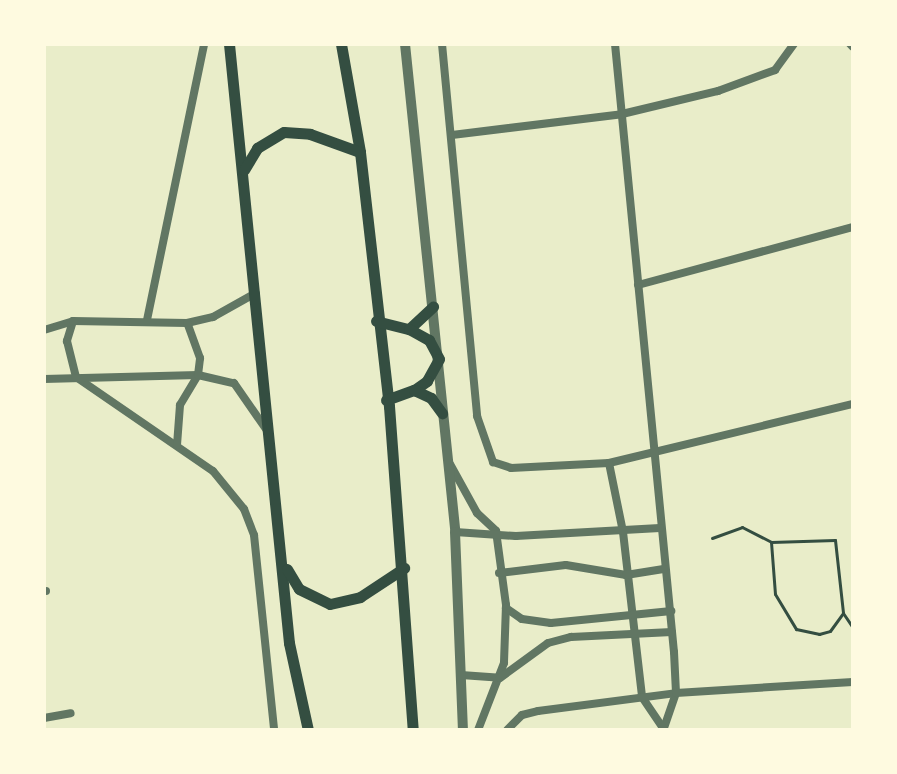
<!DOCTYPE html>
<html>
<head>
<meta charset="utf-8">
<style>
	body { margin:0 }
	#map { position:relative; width:897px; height:774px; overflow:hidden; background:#e9edc9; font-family:"Space Grotesk",sans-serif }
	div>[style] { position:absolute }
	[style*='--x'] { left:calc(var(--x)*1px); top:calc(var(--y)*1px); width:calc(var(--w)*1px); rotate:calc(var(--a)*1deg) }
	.path>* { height:3px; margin:-1.5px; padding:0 1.5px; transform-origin:1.5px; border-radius:1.5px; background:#344e41 }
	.minor>* { height:8px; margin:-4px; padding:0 4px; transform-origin:4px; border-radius:4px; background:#617663 }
	.tertiary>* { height:10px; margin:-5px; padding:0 5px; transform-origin:5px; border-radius:5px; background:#617663 }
	.secondary>* { height:11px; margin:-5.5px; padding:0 5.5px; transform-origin:5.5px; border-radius:5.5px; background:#344e41 }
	span { translate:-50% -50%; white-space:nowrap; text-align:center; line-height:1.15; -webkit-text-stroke:7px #fefae0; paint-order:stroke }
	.frame { position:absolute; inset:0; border:46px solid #fefae0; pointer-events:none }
</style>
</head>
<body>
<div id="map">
	<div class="path">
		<div style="--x:712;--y:538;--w:32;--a:-20"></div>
		<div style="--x:742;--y:527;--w:33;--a:27"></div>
		<div style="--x:771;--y:542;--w:52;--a:85.6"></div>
		<div style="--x:775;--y:594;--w:41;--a:59"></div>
		<div style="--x:796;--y:629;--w:24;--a:12"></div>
		<div style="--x:819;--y:634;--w:11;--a:-15"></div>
		<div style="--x:830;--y:631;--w:22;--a:-54"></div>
		<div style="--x:771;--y:542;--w:64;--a:-1.8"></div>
		<div style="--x:835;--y:540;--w:73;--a:83.7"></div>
		<div style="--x:843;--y:613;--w:18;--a:56"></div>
	</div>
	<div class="minor">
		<div style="--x:442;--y:44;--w:374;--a:84.6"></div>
		<div style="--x:477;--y:416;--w:49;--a:70.8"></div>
		<div style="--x:493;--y:462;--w:19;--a:18"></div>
		<div style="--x:511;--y:468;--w:98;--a:-2.9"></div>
		<div style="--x:609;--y:463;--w:251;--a:-13.6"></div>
		<div style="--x:615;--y:44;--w:611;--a:84.46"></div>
		<div style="--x:674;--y:652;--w:41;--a:87.2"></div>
		<div style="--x:676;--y:693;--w:39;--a:109"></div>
		<div style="--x:850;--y:44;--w:4;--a:45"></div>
		<div style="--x:452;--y:135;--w:171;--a:-7"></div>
		<div style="--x:622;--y:114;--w:99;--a:-13.5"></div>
		<div style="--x:718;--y:91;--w:61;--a:-20.2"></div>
		<div style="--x:775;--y:70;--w:32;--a:-54"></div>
		<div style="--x:638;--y:285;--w:223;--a:-15.1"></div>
		<div style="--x:147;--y:320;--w:282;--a:-78.3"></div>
		<div style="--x:73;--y:321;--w:21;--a:107"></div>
		<div style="--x:67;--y:341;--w:37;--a:76"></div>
		<div style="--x:76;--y:377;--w:166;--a:34.5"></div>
		<div style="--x:213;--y:471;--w:49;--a:50.8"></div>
		<div style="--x:244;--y:509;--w:28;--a:69"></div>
		<div style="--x:254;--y:535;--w:196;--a:84.1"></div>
		<div style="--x:44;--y:330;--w:30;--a:-17"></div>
		<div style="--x:73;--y:321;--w:114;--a:1"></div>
		<div style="--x:187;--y:323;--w:27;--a:-13"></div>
		<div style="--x:213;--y:317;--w:49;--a:-29.2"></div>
		<div style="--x:44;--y:379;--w:154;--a:-1.5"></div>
		<div style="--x:198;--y:375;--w:37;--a:13"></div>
		<div style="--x:234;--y:383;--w:56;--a:55.2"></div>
		<div style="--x:177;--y:445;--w:40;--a:-85.7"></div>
		<div style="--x:180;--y:405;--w:35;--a:-59"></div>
		<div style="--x:198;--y:375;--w:17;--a:-83"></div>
		<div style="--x:200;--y:358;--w:37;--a:-110"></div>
		<div style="--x:609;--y:463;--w:70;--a:78.5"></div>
		<div style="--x:623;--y:532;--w:166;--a:83.4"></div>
		<div style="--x:642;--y:697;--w:36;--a:56"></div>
		<div style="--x:450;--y:464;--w:56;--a:61.1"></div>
		<div style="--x:477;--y:513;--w:26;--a:43"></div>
		<div style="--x:496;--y:531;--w:75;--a:82.3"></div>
		<div style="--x:506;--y:605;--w:58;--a:92"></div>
		<div style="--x:504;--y:663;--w:72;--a:111.2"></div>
		<div style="--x:455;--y:532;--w:61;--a:3.8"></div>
		<div style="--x:516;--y:536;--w:144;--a:-3.2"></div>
		<div style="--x:499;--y:573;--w:67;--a:-6.8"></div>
		<div style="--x:566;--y:565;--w:61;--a:9.5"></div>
		<div style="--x:626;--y:575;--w:38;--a:-9"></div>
		<div style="--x:44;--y:591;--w:2;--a:0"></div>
		<div style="--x:506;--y:608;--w:19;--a:35"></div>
		<div style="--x:522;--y:619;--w:29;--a:8"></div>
		<div style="--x:551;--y:623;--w:121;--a:-5.7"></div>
		<div style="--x:461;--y:675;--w:39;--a:4"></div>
		<div style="--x:500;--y:678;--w:59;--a:-36.1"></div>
		<div style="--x:548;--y:643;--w:24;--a:-15"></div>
		<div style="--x:571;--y:637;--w:101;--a:-2.8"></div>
		<div style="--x:44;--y:718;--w:27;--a:-10"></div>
		<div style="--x:507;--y:730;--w:21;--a:-45"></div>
		<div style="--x:522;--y:715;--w:16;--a:-14"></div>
		<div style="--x:538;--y:711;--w:139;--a:-7.4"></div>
		<div style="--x:676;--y:693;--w:177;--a:-3.6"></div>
	</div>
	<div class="tertiary">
		<div style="--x:405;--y:44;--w:491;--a:84.1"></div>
		<div style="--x:455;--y:532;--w:198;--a:87.7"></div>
	</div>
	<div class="secondary">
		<div style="--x:229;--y:44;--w:602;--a:84.28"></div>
		<div style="--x:289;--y:643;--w:89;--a:77.7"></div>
		<div style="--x:341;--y:44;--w:110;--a:80"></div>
		<div style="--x:360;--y:152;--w:256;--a:83.5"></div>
		<div style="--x:389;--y:406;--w:325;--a:85.8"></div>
		<div style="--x:244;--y:170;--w:26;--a:-59"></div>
		<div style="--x:257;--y:148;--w:31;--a:-31"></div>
		<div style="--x:284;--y:132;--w:26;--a:4"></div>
		<div style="--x:310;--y:134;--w:53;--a:19.8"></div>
		<div style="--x:376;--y:321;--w:34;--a:14"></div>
		<div style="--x:409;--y:329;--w:33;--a:-43"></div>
		<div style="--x:409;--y:329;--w:23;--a:29"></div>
		<div style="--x:429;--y:340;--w:21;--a:62"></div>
		<div style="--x:439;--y:359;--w:25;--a:119"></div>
		<div style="--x:427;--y:381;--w:16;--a:145"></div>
		<div style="--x:386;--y:400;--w:30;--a:-20"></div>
		<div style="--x:414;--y:390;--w:19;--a:25"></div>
		<div style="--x:431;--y:398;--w:19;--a:54"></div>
		<div style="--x:287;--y:569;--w:23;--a:59"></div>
		<div style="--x:299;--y:589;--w:34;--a:26"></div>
		<div style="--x:330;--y:604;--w:31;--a:-13"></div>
		<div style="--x:360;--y:597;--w:53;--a:-33.4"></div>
	</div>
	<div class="frame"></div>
</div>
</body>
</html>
